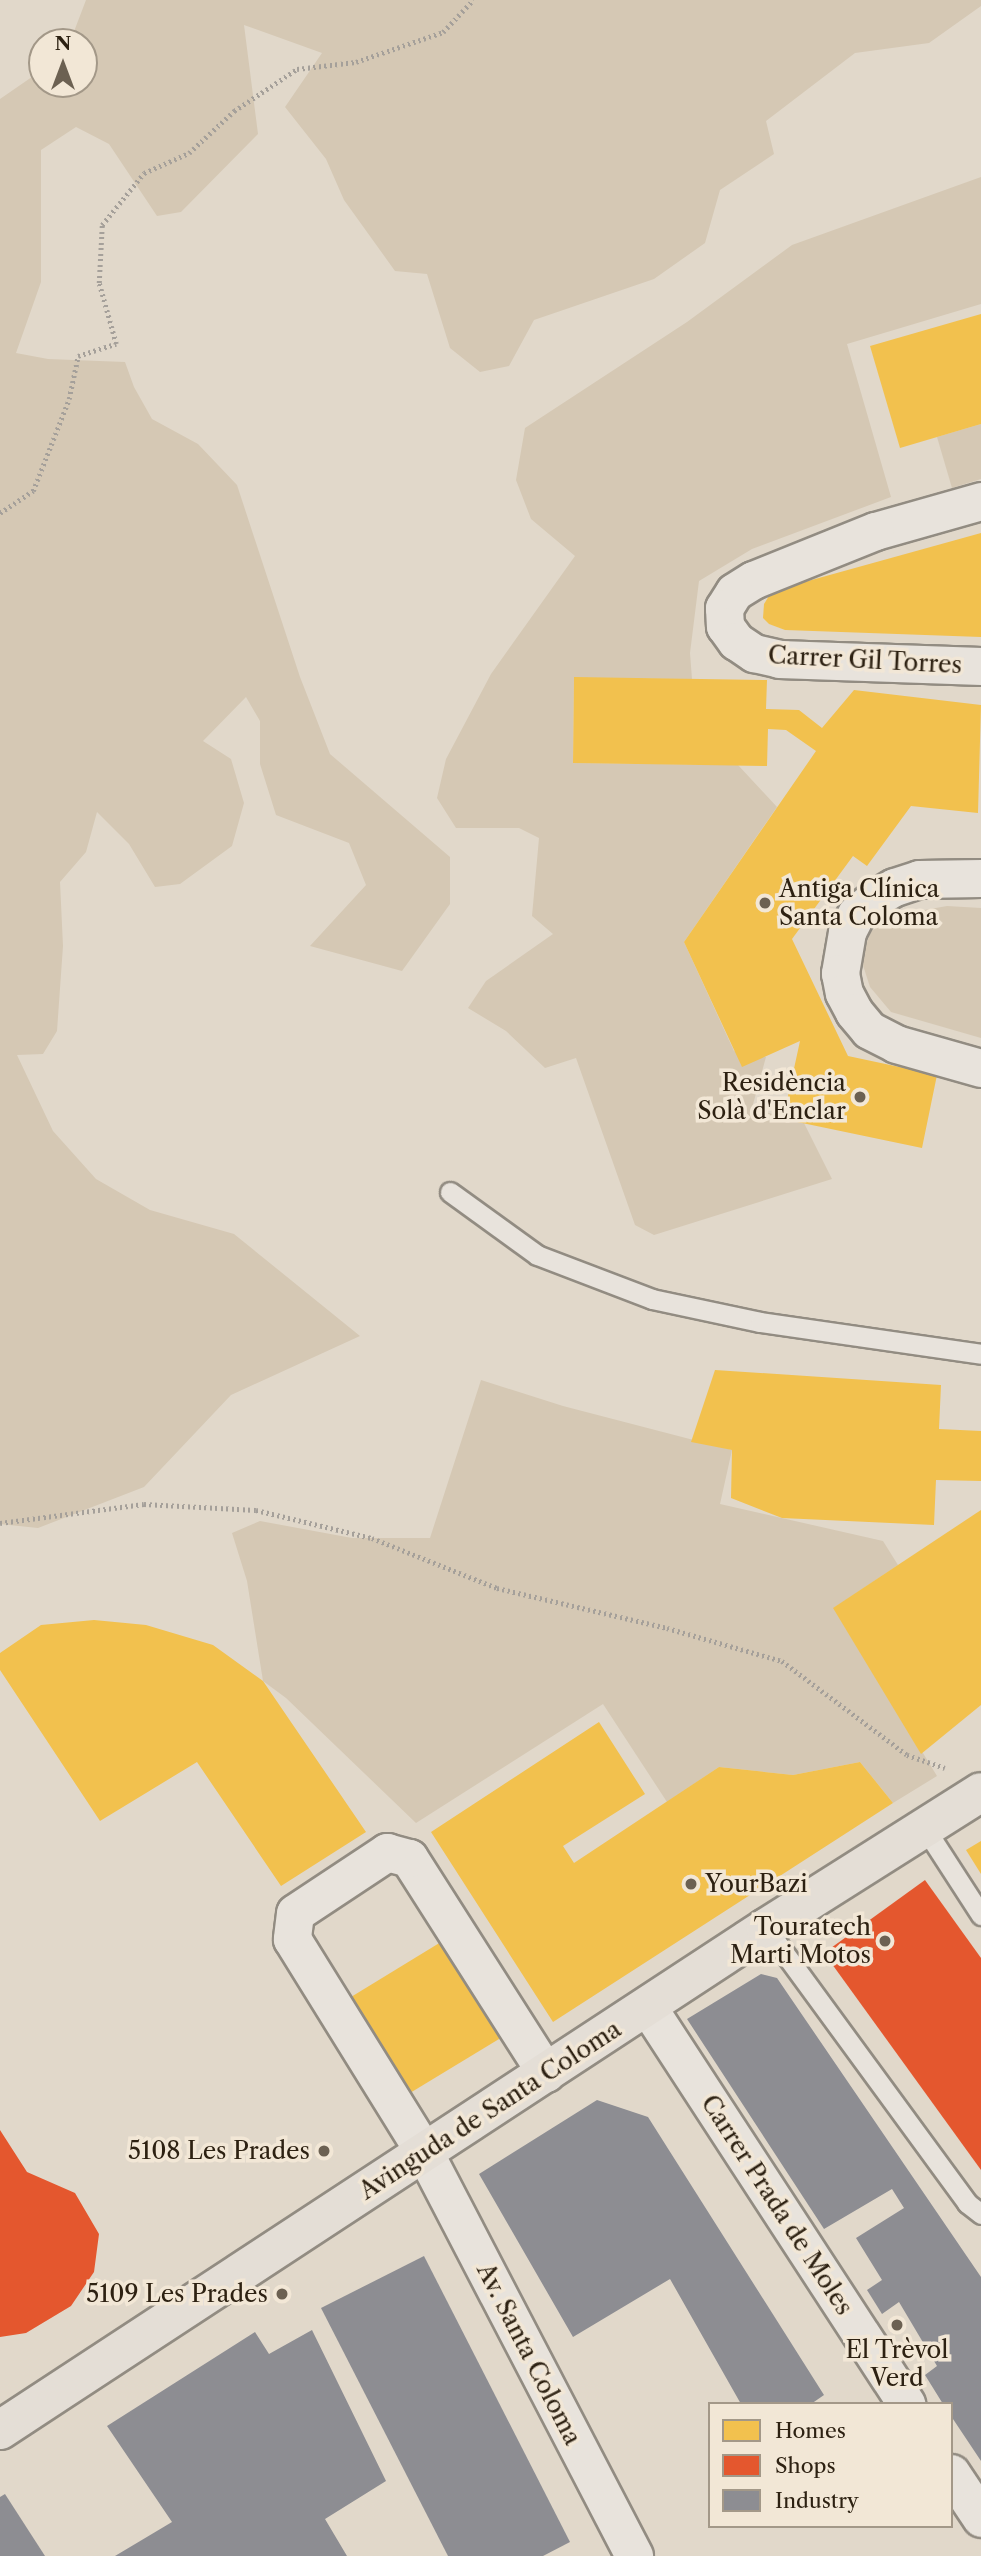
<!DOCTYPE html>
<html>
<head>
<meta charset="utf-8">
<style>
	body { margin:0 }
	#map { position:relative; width:981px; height:2556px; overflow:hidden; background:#e1d8ca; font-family:"Libre Caslon Text",serif }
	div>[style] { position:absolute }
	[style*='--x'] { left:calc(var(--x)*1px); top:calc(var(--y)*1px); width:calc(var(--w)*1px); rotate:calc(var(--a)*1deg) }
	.green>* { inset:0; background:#d5c8b4 }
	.homes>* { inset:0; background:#f2c14e }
	.shops>* { inset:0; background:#e4572e }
	.industry>* { inset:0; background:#8d8d92 }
	.path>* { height:4.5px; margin-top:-2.25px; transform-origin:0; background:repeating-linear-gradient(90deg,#a5a09a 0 2px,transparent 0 5.5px) }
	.roads { filter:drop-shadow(2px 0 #928c82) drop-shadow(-2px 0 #928c82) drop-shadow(0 2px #928c82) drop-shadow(0 -2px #928c82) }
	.service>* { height:19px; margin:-9.5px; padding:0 9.5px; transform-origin:9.5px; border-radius:9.5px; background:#e8e3dc }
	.minor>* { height:37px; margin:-18.5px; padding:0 18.5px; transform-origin:18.5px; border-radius:18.5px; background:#e8e3dc }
	.primary>* { height:38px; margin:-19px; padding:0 19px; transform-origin:19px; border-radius:19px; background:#e4ded6 }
	.dots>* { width:19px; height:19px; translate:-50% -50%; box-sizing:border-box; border:4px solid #f2e7d6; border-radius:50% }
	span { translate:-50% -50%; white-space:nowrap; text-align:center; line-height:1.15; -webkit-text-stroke:7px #f2e7d6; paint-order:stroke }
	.street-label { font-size:24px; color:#2d2112 }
	.poi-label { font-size:24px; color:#2d2112 }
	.left { translate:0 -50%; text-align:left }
	.right { translate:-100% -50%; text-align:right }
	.legend { position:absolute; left:708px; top:2402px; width:245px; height:126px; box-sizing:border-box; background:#f2e7d6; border:2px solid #a39888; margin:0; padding:9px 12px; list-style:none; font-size:21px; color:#2d2112 }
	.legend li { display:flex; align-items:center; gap:14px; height:35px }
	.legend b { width:35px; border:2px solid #a39888 }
	.north { position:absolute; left:28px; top:28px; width:70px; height:70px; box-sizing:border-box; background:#f2e7d6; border:2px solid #a39888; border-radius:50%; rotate:0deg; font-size:19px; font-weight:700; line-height:28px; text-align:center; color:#2d2112 }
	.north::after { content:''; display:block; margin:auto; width:24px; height:32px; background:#6c6152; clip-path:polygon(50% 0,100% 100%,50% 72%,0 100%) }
</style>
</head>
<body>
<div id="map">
	<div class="green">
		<div style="clip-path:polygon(86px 0,981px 0,981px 6px,929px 43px,855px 53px,766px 121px,774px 154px,720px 190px,705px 243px,654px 279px,534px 320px,509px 366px,480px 372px,450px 348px,427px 274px,395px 271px,344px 200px,326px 159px,285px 107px,322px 53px,244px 25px,258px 134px,181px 212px,157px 216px,109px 144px,76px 127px,41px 150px,41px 282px,16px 353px,48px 359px,125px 362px,134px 387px,152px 419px,198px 444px,237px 485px,300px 677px,330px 754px,450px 857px,450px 904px,402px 971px,310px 946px,366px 885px,349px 843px,276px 815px,260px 764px,260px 721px,246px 697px,203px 741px,231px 759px,244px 803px,232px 846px,180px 884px,155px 887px,129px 844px,97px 812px,86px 852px,60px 882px,63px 946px,57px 1031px,43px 1054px,17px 1055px,53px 1131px,96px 1179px,150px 1210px,234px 1234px,360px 1336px,231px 1395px,144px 1487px,38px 1528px,0 1524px,0 99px,42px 70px,42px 84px,84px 84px,84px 42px,70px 42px)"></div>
		<div style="clip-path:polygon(981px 177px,981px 304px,847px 344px,891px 497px,752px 549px,699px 581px,690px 653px,692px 679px,574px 678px,573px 763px,738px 765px,777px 807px,684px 942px,734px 1051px,766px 1057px,752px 1108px,804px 1123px,832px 1179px,654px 1235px,635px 1225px,576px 1058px,545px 1068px,506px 1031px,468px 1008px,486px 981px,553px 934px,532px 916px,539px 838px,519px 828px,456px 828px,437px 798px,446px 759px,491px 674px,575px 556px,531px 519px,516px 480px,525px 428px,687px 322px,792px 245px)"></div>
		<div style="clip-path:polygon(981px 424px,981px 479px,952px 488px,937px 437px)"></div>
		<div style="clip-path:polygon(947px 906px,981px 908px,981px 1038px,891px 1012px,870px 987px,861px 959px,871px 931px,897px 915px)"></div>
		<div style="clip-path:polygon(481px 1380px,563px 1406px,732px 1450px,720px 1504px,883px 1541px,898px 1565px,834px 1608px,937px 1776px,893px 1803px,860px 1762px,793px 1775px,719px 1767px,667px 1802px,603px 1704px,416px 1823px,286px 1698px,263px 1681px,247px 1581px,232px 1533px,260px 1521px,352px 1538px,430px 1538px)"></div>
	</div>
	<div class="homes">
		<div style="clip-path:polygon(981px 314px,981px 424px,900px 448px,870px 346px)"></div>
		<div style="clip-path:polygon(981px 533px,981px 637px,785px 630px,769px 624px,763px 618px,764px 604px,772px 591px)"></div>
		<div style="clip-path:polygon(574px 677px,767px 680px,766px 709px,799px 710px,822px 728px,854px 690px,981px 705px,978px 813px,911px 806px,867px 866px,853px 856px,792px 939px,848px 1056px,937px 1075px,922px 1148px,783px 1119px,800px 1041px,742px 1067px,684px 942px,816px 751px,786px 730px,768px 729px,767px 766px,573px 763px)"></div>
		<div style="clip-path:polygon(715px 1370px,941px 1385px,939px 1429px,981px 1431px,981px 1481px,936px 1480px,934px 1525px,782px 1518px,731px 1498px,732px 1450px,691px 1442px)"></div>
		<div style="clip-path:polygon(981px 1510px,981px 1705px,921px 1754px,833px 1608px)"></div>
		<div style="clip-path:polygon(94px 1620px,146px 1625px,213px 1645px,263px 1681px,366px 1832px,281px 1886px,197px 1762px,100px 1821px,0 1670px,0 1653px,41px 1625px)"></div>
		<div style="clip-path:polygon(599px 1722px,645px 1794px,563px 1846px,574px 1863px,719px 1767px,793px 1775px,860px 1762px,893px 1803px,553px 2022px,431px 1832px)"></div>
		<div style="clip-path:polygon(981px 1841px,981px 1874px,966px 1850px)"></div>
		<div style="clip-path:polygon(441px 1942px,504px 2036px,410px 2093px,351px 1997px)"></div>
	</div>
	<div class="shops">
		<div style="clip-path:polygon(925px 1880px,981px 1958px,981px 2170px,824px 1953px)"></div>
		<div style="clip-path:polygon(0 2130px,27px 2172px,75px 2193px,99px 2234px,94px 2272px,71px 2306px,26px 2333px,0 2337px)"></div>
	</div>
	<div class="industry">
		<div style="clip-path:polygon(761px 1974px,777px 1978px,981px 2277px,981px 2461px,951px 2416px,951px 2404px,943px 2404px,925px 2375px,937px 2366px,899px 2302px,882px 2314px,867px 2290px,882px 2280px,856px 2238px,904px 2208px,892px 2189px,824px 2229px,687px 2019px)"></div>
		<div style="clip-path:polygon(597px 2100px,648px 2117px,824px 2395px,811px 2404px,741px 2404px,670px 2279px,573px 2337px,479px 2174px)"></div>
		<div style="clip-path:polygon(424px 2256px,570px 2542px,543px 2556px,448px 2556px,321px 2308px)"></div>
		<div style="clip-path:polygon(312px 2330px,386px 2481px,325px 2519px,347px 2556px,115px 2556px,172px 2522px,107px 2426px,255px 2332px,269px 2354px)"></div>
		<div style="clip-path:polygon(5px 2494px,45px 2556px,0 2556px,0 2497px)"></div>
	</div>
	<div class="path">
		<div style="--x:0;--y:513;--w:40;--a:-34"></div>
		<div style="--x:33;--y:491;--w:99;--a:-68.6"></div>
		<div style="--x:69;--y:399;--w:44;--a:-78.2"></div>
		<div style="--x:78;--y:356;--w:40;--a:-18"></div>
		<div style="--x:116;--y:344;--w:63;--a:-105.6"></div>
		<div style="--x:99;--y:283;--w:58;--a:-87"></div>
		<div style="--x:102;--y:225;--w:67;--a:-51.1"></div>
		<div style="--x:144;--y:173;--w:49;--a:-24"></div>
		<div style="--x:189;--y:153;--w:62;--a:-43"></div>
		<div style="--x:234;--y:111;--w:76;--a:-33.7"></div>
		<div style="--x:297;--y:69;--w:59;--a:-6.8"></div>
		<div style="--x:356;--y:62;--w:92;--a:-19"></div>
		<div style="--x:443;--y:32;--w:44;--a:-46.8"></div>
		<div style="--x:0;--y:1523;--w:145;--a:-7.5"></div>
		<div style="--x:144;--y:1504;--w:112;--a:3.1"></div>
		<div style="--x:256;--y:1510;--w:119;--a:13.6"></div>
		<div style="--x:372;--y:1538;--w:135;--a:21.8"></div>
		<div style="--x:497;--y:1588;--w:175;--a:13.2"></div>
		<div style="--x:667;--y:1628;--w:120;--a:16"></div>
		<div style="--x:782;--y:1661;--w:156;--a:36.9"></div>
		<div style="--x:907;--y:1755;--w:40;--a:18.9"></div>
	</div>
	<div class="roads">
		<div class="service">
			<div style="--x:450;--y:1192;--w:107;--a:35.9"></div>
			<div style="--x:537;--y:1255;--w:123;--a:20.9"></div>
			<div style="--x:652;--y:1299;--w:110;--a:12"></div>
			<div style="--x:760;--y:1322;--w:223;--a:8.2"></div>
			<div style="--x:924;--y:1827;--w:105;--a:57.1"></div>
			<div style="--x:766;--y:1928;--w:341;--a:53.8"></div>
			<div style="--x:967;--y:2203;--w:18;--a:38"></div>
		</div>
		<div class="minor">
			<div style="--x:981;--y:501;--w:110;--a:164.2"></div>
			<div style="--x:875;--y:531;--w:131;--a:158.1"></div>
			<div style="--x:753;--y:580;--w:22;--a:148"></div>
			<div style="--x:734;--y:592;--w:19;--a:122"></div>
			<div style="--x:724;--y:608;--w:18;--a:87"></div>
			<div style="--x:725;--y:626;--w:19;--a:54"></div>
			<div style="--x:736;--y:641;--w:22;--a:34"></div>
			<div style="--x:754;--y:653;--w:26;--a:13"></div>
			<div style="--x:779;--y:659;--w:202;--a:2"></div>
			<div style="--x:981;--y:878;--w:62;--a:179.1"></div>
			<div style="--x:919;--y:879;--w:26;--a:162"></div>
			<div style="--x:894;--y:887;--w:23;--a:149"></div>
			<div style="--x:874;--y:899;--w:23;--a:140"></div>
			<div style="--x:856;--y:914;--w:20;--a:117"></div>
			<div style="--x:847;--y:932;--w:42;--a:99.7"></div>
			<div style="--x:840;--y:973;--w:20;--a:79"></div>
			<div style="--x:844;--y:993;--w:21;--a:62"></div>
			<div style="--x:854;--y:1012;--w:23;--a:50"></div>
			<div style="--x:869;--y:1030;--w:30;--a:27"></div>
			<div style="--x:896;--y:1044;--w:88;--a:15.8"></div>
			<div style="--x:647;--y:2006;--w:475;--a:56.9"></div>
			<div style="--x:546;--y:2073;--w:255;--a:-122.5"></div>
			<div style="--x:409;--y:1858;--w:23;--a:-165"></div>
			<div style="--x:387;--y:1852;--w:110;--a:146.5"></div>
			<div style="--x:295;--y:1913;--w:26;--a:97"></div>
			<div style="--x:292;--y:1939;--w:251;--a:58.2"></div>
			<div style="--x:424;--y:2152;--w:455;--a:62.5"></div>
			<div style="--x:951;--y:2473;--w:54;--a:56.3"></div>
		</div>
		<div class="primary">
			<div style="--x:0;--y:2430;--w:916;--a:-33.24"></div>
			<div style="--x:766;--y:1928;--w:254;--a:-32.3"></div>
		</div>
	</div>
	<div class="dots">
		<div style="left:765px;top:903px;background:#6c6152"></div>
		<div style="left:860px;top:1097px;background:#6c6152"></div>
		<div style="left:691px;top:1884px;background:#6c6152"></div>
		<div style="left:885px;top:1941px;background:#6c6152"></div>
		<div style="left:324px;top:2151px;background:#6c6152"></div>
		<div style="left:282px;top:2294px;background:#6c6152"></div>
		<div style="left:897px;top:2325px;background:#6c6152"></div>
	</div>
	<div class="street-label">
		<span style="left:865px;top:660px;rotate:3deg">Carrer Gil Torres</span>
		<span style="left:490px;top:2110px;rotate:-33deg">Avinguda de Santa Coloma</span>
		<span style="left:777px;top:2205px;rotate:57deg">Carrer Prada de Moles</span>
		<span style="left:529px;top:2354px;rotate:63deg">Av. Santa Coloma</span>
	</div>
	<div class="poi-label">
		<span class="left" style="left:779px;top:903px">Antiga Clínica<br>Santa Coloma</span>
		<span class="right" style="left:846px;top:1097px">Residència<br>Solà d'Enclar</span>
		<span class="left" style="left:705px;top:1884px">YourBazi</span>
		<span class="right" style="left:871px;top:1941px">Touratech<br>Marti Motos</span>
		<span class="right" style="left:310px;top:2151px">5108 Les Prades</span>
		<span class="right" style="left:268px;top:2294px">5109 Les Prades</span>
		<span style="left:897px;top:2364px">El Trèvol<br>Verd</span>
	</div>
	<ul class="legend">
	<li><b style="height:19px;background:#f2c14e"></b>Homes</li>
	<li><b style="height:19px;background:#e4572e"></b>Shops</li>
	<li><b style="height:19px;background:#8d8d92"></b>Industry</li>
	</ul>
	<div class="north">N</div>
</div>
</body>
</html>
